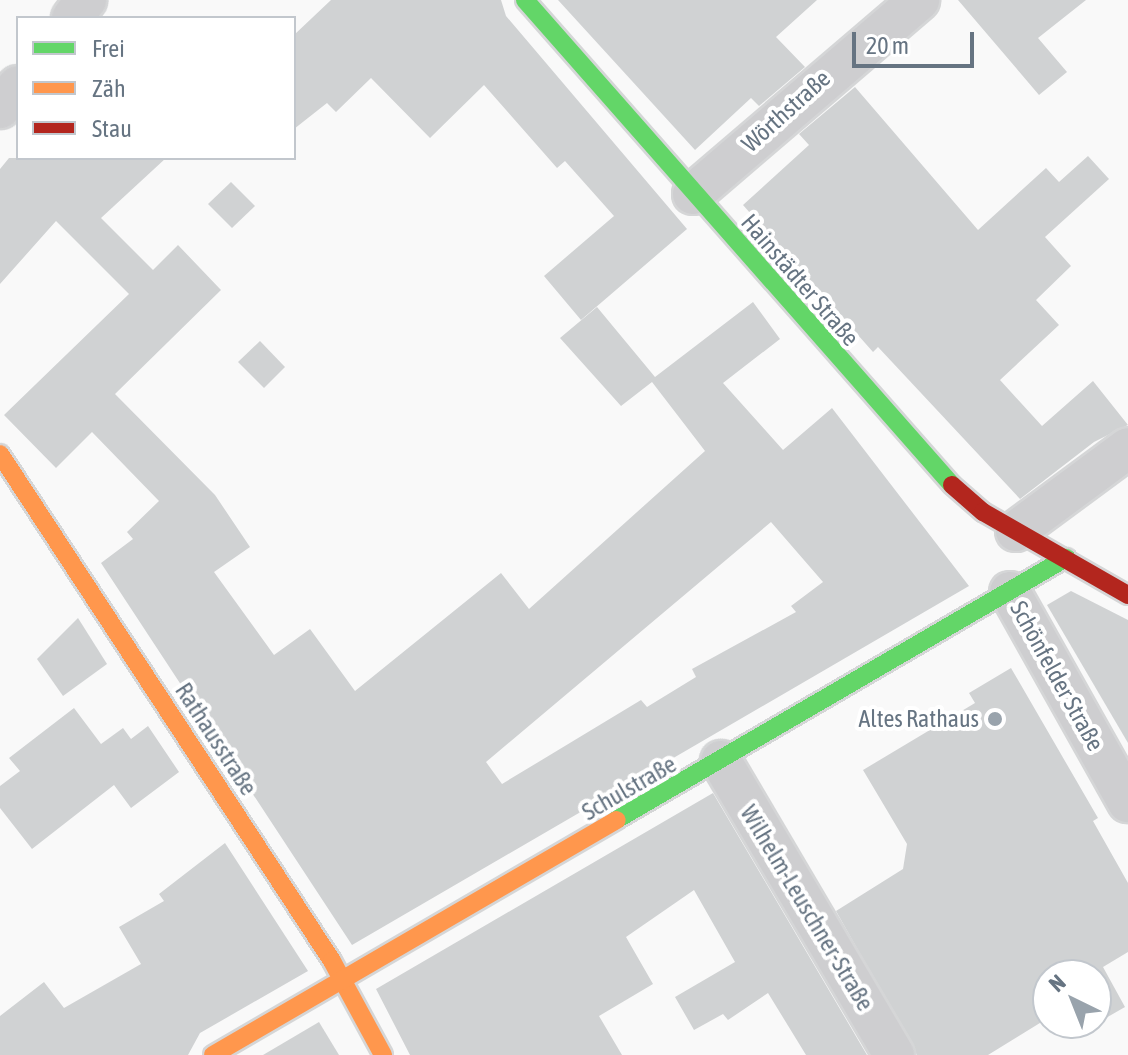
<!DOCTYPE html>
<html>
<head>
<meta charset="utf-8">
<style>
	body { margin:0 }
	#map { position:relative; width:1128px; height:1055px; overflow:hidden; background:#f9f9f9; font-family:"Asap Condensed",sans-serif }
	div>[style] { position:absolute }
	[style*='--x'] { left:calc(var(--x)*1px); top:calc(var(--y)*1px); width:calc(var(--w)*1px); rotate:calc(var(--a)*1deg) }
	.building>* { inset:0; background:#d0d2d3 }
	.roads { filter:drop-shadow(2px 0 #d5d6d7) drop-shadow(-2px 0 #d5d6d7) drop-shadow(0 2px #d5d6d7) drop-shadow(0 -2px #d5d6d7) }
	.street>* { height:40px; margin:-20px; padding:0 20px; transform-origin:20px; border-radius:20px; background:#ceced0 }
	.fast>* { height:18px; margin:-9px; padding:0 9px; transform-origin:9px; border-radius:9px; background:#63d668 }
	.slow>* { height:18px; margin:-9px; padding:0 9px; transform-origin:9px; border-radius:9px; background:#ff974d }
	.jam>* { height:18px; margin:-9px; padding:0 9px; transform-origin:9px; border-radius:9px; background:#b3261e }
	.dots>* { width:22px; height:22px; translate:-50% -50%; box-sizing:border-box; border:4px solid #fff; border-radius:50% }
	span { translate:-50% -50%; white-space:nowrap; text-align:center; line-height:1.15; -webkit-text-stroke:8px #fff; paint-order:stroke }
	.street-label { font-size:24px; color:#667482 }
	.poi-label { font-size:24px; color:#667482 }
	.right { translate:-100% -50%; text-align:right }
	.legend { position:absolute; left:16px; top:16px; width:280px; height:144px; box-sizing:border-box; background:#fff; border:2px solid #c2c7cd; margin:0; padding:10px 14px; list-style:none; font-size:24px; color:#667482 }
	.legend li { display:flex; align-items:center; gap:16px; height:40px }
	.legend b { width:40px; border:2px solid #c2c7cd }
	.north { position:absolute; left:1032px; top:959px; width:80px; height:80px; box-sizing:border-box; background:#fff; border:2px solid #c2c7cd; border-radius:50%; rotate:317deg; font-size:22px; font-weight:700; line-height:32px; text-align:center; color:#667482 }
	.north::after { content:''; display:block; margin:auto; width:28px; height:36px; background:#99a3ac; clip-path:polygon(50% 0,100% 100%,50% 72%,0 100%) }
	.scale { position:absolute; left:852px; top:32px; width:122px; height:36px; box-sizing:border-box; border:4px solid #667482; border-top:0; padding-left:10px; font-size:24px; line-height:28px; white-space:nowrap; color:#667482; -webkit-text-stroke:6px #fff; paint-order:stroke }
</style>
</head>
<body>
<div id="map">
	<div class="building">
		<div style="clip-path:polygon(331px 0,501px 0,506px 16px,687px 229px,581px 320px,544px 276px,614px 216px,565px 161px,557px 168px,484px 85px,430px 138px,371px 78px,336px 112px,327px 103px,294px 129px,294px 35px)"></div>
		<div style="clip-path:polygon(558px 0,817px 0,776px 37px,805px 67px,759px 106px,751px 98px,695px 150px)"></div>
		<div style="clip-path:polygon(958px 0,1086px 0,1038px 38px,1067px 72px,1039px 95px)"></div>
		<div style="clip-path:polygon(855px 87px,978px 230px,1046px 168px,1059px 182px,1088px 156px,1109px 179px,1045px 237px,1071px 266px,1036px 300px,1059px 325px,1000px 380px,1042px 426px,1093px 381px,1128px 425px,1094px 442px,1020px 499px,878px 347px,873px 352px,743px 205px,809px 145px,799px 134px)"></div>
		<div style="clip-path:polygon(evenodd,9px 158px,166px 158px,101px 218px,153px 270px,178px 245px,221px 290px,115px 394px,215px 495px,250px 547px,214px 572px,274px 655px,310px 629px,355px 691px,501px 573px,529px 609px,705px 451px,652px 382px,621px 406px,560px 338px,597px 307px,655px 377px,753px 302px,780px 339px,723px 383px,783px 450px,832px 408px,969px 586px,352px 945px,101px 563px,133px 539px,127px 532px,159px 501px,92px 432px,56px 468px,4px 415px,129px 294px,56px 221px,0 284px,0 169px,9px 158px,771px 522px,823px 582px,791px 606px,796px 612px,692px 669px,696px 677px,647px 707px,641px 700px,502px 784px,486px 762px,771px 522px)"></div>
		<div style="clip-path:polygon(231px 182px,255px 206px,232px 228px,208px 204px)"></div>
		<div style="clip-path:polygon(260px 341px,285px 367px,264px 388px,238px 362px)"></div>
		<div style="clip-path:polygon(1071px 591px,1128px 620px,1128px 743px,1047px 605px)"></div>
		<div style="clip-path:polygon(78px 618px,107px 664px,63px 696px,37px 659px)"></div>
		<div style="clip-path:polygon(1011px 668px,1098px 818px,1093px 821px,1128px 883px,1128px 952px,1103px 967px,1125px 1007px,1085px 1030px,1081px 1023px,1096px 1023px,1096px 975px,1048px 975px,1048px 1018px,988px 1055px,917px 1055px,836px 911px,903px 869px,907px 844px,863px 770px,975px 703px,969px 693px)"></div>
		<div style="clip-path:polygon(74px 708px,101px 744px,123px 728px,131px 739px,148px 726px,179px 772px,131px 808px,114px 785px,32px 849px,0 808px,0 786px,20px 771px,9px 758px)"></div>
		<div style="clip-path:polygon(713px 793px,867px 1055px,806px 1055px,768px 993px,728px 1020px,723px 1014px,694px 1030px,675px 997px,735px 962px,694px 890px,626px 937px,653px 984px,599px 1016px,622px 1055px,410px 1055px,376px 989px)"></div>
		<div style="clip-path:polygon(225px 843px,308px 971px,200px 1033px,188px 1055px,0 1055px,0 1016px,44px 982px,64px 1008px,141px 964px,119px 927px,164px 901px,159px 894px)"></div>
		<div style="clip-path:polygon(319px 1022px,339px 1055px,263px 1055px)"></div>
	</div>
	<div class="roads">
		<div class="street">
			<div style="--x:72;--y:18;--w:23;--a:-52"></div>
			<div style="--x:0;--y:108;--w:28;--a:-51"></div>
			<div style="--x:693;--y:194;--w:298;--a:-40.6"></div>
			<div style="--x:1016;--y:531;--w:139;--a:-36.5"></div>
			<div style="--x:1010;--y:592;--w:241;--a:60.7"></div>
			<div style="--x:721;--y:761;--w:341;--a:59.5"></div>
		</div>
		<div class="fast">
			<div style="--x:525;--y:0;--w:646;--a:48.64"></div>
			<div style="--x:616;--y:820;--w:521;--a:-30.21"></div>
		</div>
		<div class="slow">
			<div style="--x:0;--y:454;--w:606;--a:56.78"></div>
			<div style="--x:332;--y:961;--w:107;--a:61.5"></div>
			<div style="--x:213;--y:1055;--w:467;--a:-30.2"></div>
		</div>
		<div class="jam">
			<div style="--x:952;--y:485;--w:41;--a:41.1"></div>
			<div style="--x:983;--y:512;--w:167;--a:29.8"></div>
		</div>
	</div>
	<div class="dots">
		<div style="left:995px;top:719px;background:#99a3ac"></div>
	</div>
	<div class="street-label">
		<span style="left:786px;top:111px;rotate:-42deg">Wörthstraße</span>
		<span style="left:800px;top:280px;rotate:49deg">Hainstädter Straße</span>
		<span style="left:1057px;top:676px;rotate:61deg">Schönfelder Straße</span>
		<span style="left:216px;top:739px;rotate:57deg">Rathausstraße</span>
		<span style="left:629px;top:788px;rotate:-30deg">Schulstraße</span>
		<span style="left:807px;top:908px;rotate:59deg">Wilhelm-Leuschner-Straße</span>
	</div>
	<div class="poi-label">
		<span class="right" style="left:979px;top:719px">Altes Rathaus</span>
	</div>
	<ul class="legend">
	<li><b style="height:10px;background:#63d668"></b>Frei</li>
	<li><b style="height:10px;background:#ff974d"></b>Zäh</li>
	<li><b style="height:10px;background:#b3261e"></b>Stau</li>
	</ul>
	<div class="north">N</div>
	<div class="scale">20 m</div>
</div>
</body>
</html>
